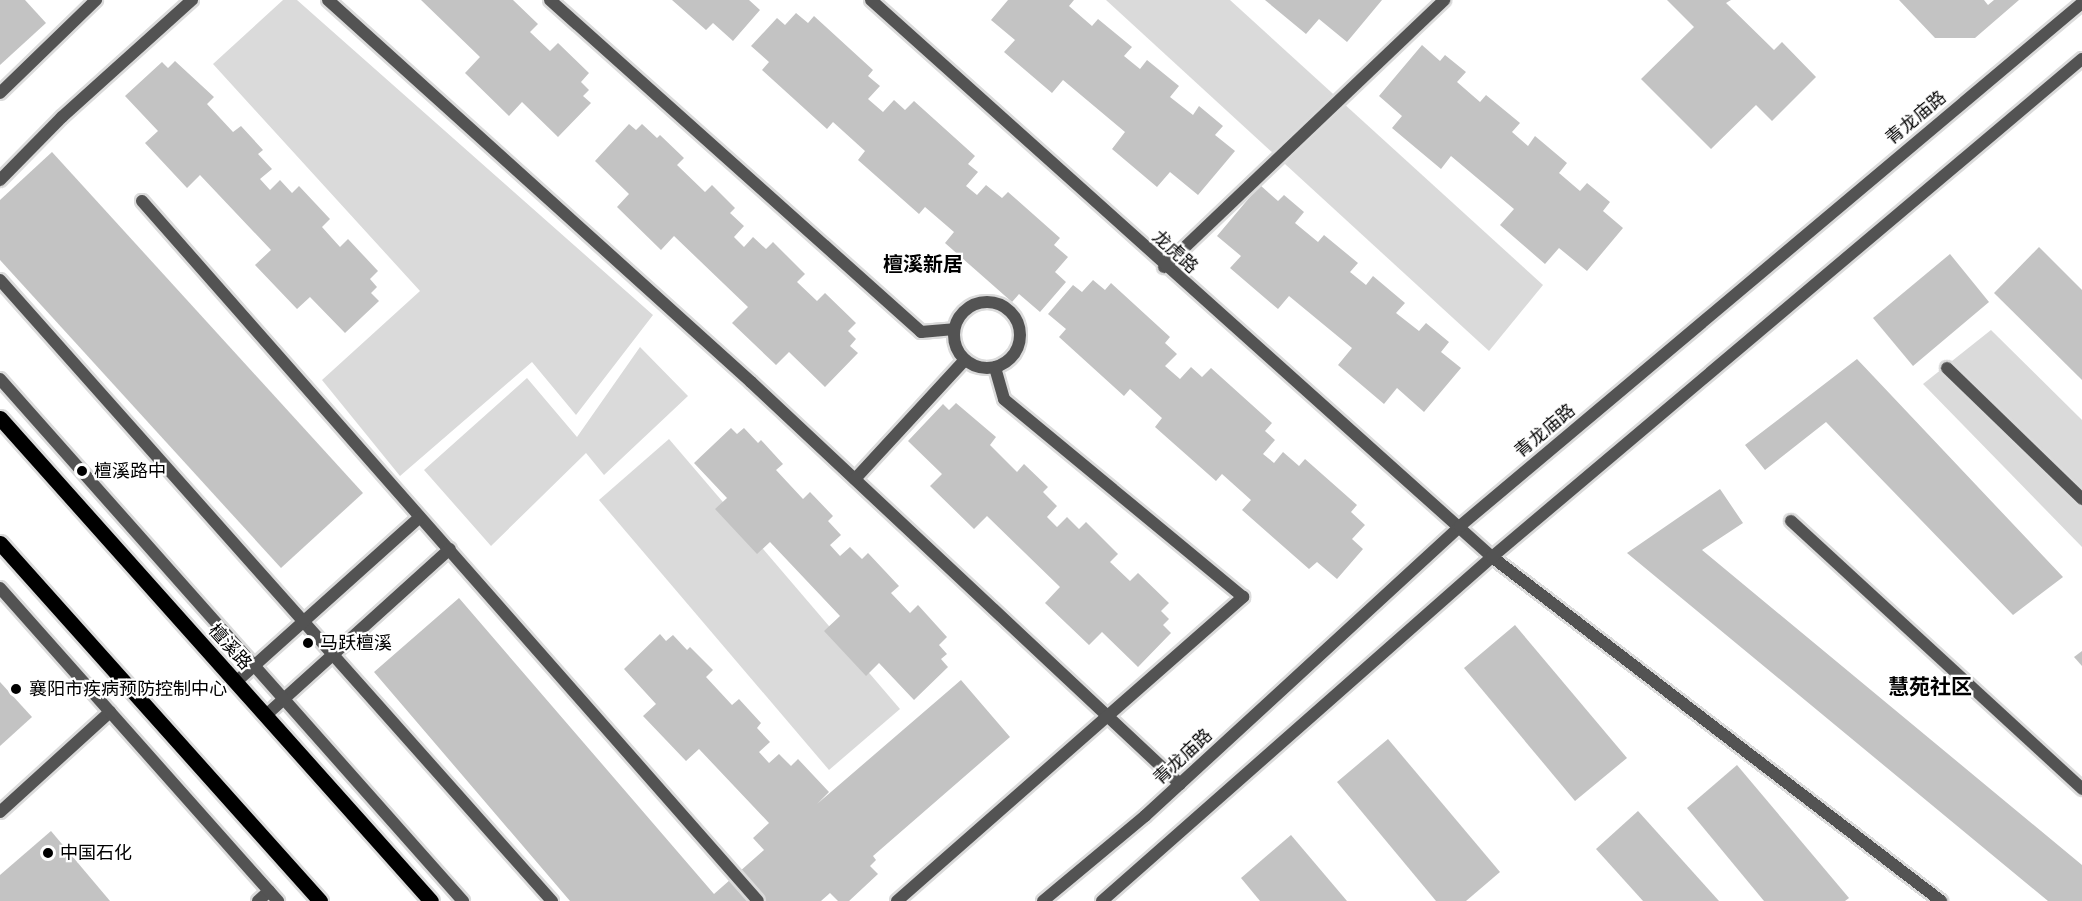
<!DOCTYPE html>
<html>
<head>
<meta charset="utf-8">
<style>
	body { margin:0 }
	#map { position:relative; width:2082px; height:901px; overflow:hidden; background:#fff; font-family:"PT Sans Narrow","Noto Sans SC",sans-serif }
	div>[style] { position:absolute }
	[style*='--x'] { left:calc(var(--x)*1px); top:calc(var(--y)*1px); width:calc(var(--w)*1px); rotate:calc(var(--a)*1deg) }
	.green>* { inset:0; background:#dadada }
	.building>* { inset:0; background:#c3c3c3 }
	.roads { filter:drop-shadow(2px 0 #dbdbdb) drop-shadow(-2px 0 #dbdbdb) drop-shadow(0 2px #dbdbdb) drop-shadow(0 -2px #dbdbdb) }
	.service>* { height:12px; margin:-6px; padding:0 6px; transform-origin:6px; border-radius:6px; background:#535353 }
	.service>.ring { margin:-6px; padding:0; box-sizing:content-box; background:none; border:12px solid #535353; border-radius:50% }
	.minor>* { height:12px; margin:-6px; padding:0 6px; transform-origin:6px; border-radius:6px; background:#535353 }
	.tertiary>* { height:12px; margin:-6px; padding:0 6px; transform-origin:6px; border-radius:6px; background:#535353 }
	.primary>* { height:15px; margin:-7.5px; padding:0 7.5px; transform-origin:7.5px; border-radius:7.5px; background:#000 }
	.dots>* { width:16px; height:16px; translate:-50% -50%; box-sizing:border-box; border:3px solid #fff; border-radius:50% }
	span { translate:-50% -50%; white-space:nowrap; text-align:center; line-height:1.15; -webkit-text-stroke:4.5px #fff; paint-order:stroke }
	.street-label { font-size:18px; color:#000 }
	.poi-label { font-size:18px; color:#000 }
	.left { translate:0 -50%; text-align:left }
	.neighbourhood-label { font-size:20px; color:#000; font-weight:700 }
	.quarter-label { font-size:21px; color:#000; font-weight:700 }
</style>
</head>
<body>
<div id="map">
	<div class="green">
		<div style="clip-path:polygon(283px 0,297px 0,653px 315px,576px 415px,532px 362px,400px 476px,322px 380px,420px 291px,213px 64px)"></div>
		<div style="clip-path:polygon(1106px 0,1230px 0,1543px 285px,1489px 351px)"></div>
		<div style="clip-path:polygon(1991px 330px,2082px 420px,2082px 547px,1923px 384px)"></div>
		<div style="clip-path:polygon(640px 347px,688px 396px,604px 475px,586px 453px,491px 546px,424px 470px,527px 378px,577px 437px)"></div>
		<div style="clip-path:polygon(669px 439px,900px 709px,829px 770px,599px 500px)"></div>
	</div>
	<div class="building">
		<div style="clip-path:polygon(0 0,25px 0,46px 23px,0 65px)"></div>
		<div style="clip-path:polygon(421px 0,513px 0,538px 24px,530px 32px,550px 51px,558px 43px,589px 73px,581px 82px,589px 90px,583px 96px,591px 103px,558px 137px,522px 102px,509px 116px,465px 73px,480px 57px)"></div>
		<div style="clip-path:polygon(672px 0,749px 0,760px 10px,733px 41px,713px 23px,706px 30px)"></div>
		<div style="clip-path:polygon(1008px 0,1074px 0,1069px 6px,1092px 26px,1098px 19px,1132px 47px,1124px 56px,1140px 69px,1147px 60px,1179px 86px,1170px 97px,1193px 115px,1199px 106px,1223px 126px,1215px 135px,1235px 151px,1198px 195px,1170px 172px,1157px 187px,1112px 149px,1125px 132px,1063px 80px,1052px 93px,1004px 52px,1015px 40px,991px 20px)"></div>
		<div style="clip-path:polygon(1265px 0,1382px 0,1347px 42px,1319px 19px,1306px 34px)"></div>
		<div style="clip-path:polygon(1667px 0,1731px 0,1726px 3px,1774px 50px,1782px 42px,1816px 77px,1772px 121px,1756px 105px,1711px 149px,1641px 79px,1694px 27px)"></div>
		<div style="clip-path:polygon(1899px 0,1984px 0,1988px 5px,1994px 0,2019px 0,1975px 38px,1935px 38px)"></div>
		<div style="clip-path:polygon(796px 13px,808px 23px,814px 16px,873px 70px,868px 76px,880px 86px,868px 99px,883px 112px,894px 100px,905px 110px,914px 101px,975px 156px,968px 164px,978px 172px,966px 186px,977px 195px,986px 185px,1002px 198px,1008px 192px,1060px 238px,1054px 245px,1068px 257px,1055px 272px,1066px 282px,1040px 312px,1019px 294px,1012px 302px,945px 243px,954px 232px,925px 207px,919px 214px,858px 160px,865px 151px,833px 122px,827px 129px,762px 70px,769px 62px,751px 46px,777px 18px,785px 25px)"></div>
		<div style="clip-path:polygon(1422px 45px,1440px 61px,1445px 55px,1466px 72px,1457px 82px,1480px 102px,1486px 95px,1520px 123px,1512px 132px,1528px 146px,1535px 136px,1567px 163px,1559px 173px,1580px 191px,1587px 183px,1610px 202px,1603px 211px,1623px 228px,1587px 271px,1559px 248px,1545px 264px,1500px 225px,1514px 209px,1451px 156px,1441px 169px,1392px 128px,1402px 116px,1379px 96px)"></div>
		<div style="clip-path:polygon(175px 61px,214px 97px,207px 104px,233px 132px,241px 126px,263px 150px,258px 154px,272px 169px,260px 179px,270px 190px,280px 180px,292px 193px,299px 186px,330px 219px,322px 227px,340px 247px,348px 239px,378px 271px,370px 279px,377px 287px,371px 293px,379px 301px,345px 333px,310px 297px,297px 309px,255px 265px,271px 250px,200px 175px,187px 188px,145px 143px,158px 131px,125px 96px,162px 62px,168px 68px)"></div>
		<div style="clip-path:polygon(629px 124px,636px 130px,642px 124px,657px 138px,660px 135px,684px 158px,677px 165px,705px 192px,712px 185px,735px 208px,730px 213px,744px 226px,734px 237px,744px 247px,753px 237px,766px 249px,773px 242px,805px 274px,797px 282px,817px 301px,825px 293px,856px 323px,848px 331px,856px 339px,850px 346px,858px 353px,825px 387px,789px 352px,776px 365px,732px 323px,748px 307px,674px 236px,661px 250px,617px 207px,629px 194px,595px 161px)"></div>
		<div style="clip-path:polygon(52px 152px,363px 493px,281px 568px,0 260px,0 200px)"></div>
		<div style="clip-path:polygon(1260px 185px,1278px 201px,1284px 195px,1304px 212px,1295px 223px,1318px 242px,1324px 235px,1358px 263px,1350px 272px,1366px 285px,1373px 276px,1405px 303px,1396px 313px,1419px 331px,1426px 323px,1449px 342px,1441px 352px,1461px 368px,1424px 412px,1397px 388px,1384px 404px,1338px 365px,1352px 348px,1289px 296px,1278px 309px,1230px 268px,1241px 256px,1217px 236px)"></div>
		<div style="clip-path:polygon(2039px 247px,2082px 290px,2082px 380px,1994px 293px)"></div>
		<div style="clip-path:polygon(1950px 254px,1989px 302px,1913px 366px,1873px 318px)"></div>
		<div style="clip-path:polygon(1093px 280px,1105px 290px,1111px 283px,1170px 337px,1165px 343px,1177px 354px,1165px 366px,1180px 379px,1191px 367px,1202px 377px,1211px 368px,1272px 423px,1265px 431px,1275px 440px,1263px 454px,1274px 463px,1283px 452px,1299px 466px,1305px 459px,1357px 505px,1351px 512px,1365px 525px,1352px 539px,1363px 549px,1337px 579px,1317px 562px,1309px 569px,1242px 510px,1251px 500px,1222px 474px,1216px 481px,1155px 427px,1162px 418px,1130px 389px,1124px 396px,1059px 337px,1066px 329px,1048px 314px,1073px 285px,1082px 292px)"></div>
		<div style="clip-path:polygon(1857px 359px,2063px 577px,2013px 615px,1826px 422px,1765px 470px,1745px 445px)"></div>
		<div style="clip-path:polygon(956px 403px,996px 437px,990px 445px,1017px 472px,1024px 464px,1048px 487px,1043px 492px,1057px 506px,1047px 517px,1057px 527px,1067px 517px,1079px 529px,1086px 522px,1118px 554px,1110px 562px,1130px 581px,1138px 573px,1169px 603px,1161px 611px,1169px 619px,1163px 625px,1171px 633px,1138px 667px,1102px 632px,1089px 645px,1045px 603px,1060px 587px,987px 516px,974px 529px,930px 486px,942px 474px,908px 441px,943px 404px,949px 410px)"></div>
		<div style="clip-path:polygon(731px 428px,737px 434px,744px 428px,758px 443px,761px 440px,783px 464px,776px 470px,803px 499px,810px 492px,833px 516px,828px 521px,841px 535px,830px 545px,840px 556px,850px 547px,862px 559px,868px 553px,899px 586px,891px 593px,910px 613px,918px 605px,947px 637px,939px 645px,947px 654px,941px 659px,948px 667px,914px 700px,879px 663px,866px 676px,824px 631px,840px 616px,770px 542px,757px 554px,715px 509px,727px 498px,694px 463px)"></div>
		<div style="clip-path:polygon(1720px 489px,1743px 523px,1702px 550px,2082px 865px,2082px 901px,2048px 901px,1627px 553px)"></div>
		<div style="clip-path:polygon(459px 598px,714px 894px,764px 850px,753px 838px,769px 823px,699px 749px,686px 761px,643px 716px,656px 704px,624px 669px,660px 634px,666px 641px,673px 635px,687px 650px,690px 647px,713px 670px,706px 677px,732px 705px,739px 699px,761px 723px,757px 728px,770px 742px,759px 752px,769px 763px,779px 754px,791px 766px,798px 759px,829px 792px,817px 804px,961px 680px,1010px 737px,873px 856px,876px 860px,870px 866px,878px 874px,849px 901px,838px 901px,830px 893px,821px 901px,570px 901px,374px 672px)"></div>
		<div style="clip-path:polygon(1515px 625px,1627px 758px,1575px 801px,1464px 668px)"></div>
		<div style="clip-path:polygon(2082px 651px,2082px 666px,2074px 657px)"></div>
		<div style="clip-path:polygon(0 682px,32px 717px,0 746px)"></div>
		<div style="clip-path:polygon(1388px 739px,1500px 872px,1466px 901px,1436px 901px,1337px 782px)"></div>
		<div style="clip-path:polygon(1737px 765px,1849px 898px,1845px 901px,1764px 901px,1687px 808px)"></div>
		<div style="clip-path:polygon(1638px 811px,1719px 901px,1643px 901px,1596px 849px)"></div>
		<div style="clip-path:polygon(51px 831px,110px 901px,0 901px,0 875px)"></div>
		<div style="clip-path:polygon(1291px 835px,1347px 901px,1260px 901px,1241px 878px)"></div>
	</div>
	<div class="roads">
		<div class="service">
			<div style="--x:328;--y:0;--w:570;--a:42.08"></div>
			<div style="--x:751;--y:382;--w:588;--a:43.14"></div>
			<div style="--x:550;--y:0;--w:498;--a:41.8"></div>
			<div style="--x:921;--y:332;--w:33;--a:-5"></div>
			<div style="--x:0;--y:180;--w:88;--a:-45.5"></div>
			<div style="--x:62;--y:117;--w:175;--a:-42"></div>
			<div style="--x:142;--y:201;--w:932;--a:48.65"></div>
			<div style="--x:1164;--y:267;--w:387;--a:-43.6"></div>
			<div style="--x:0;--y:280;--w:831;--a:48.37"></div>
			<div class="ring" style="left:954px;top:302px;width:54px;height:54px"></div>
			<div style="--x:1947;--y:368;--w:188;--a:44.1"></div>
			<div style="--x:855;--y:479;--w:162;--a:-47.3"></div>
			<div style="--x:1791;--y:521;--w:396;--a:42.6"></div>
			<div style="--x:236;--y:682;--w:246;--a:-41.9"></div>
			<div style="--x:265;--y:716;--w:249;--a:-42.1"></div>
			<div style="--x:0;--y:812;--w:149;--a:-42.3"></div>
			<div style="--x:258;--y:901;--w:15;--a:-42"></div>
			<div style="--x:897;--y:901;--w:461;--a:-41.3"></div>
			<div style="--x:1243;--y:597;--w:310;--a:-140.4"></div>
			<div style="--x:1004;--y:399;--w:33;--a:-106"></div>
		</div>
		<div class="minor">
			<div style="--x:871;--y:0;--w:834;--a:41.89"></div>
			<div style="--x:1492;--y:557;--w:566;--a:37.46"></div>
			<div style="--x:0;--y:93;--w:134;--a:-44.1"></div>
		</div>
		<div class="tertiary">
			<div style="--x:0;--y:379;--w:698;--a:48.43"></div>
			<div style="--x:0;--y:588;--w:419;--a:48.4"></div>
			<div style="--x:1043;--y:901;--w:133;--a:-39.8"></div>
			<div style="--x:1145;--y:816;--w:428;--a:-42.6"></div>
			<div style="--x:1460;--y:526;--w:813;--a:-40.06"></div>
			<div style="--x:1102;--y:901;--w:520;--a:-41.41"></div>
			<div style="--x:1492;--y:557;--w:772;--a:-40.17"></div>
		</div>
		<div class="primary">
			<div style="--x:0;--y:418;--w:647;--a:48.26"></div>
			<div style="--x:0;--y:543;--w:480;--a:48.2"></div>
		</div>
	</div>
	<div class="dots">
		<div style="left:82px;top:471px;background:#000"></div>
		<div style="left:308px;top:643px;background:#000"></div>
		<div style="left:16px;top:689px;background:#000"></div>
		<div style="left:48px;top:853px;background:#000"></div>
	</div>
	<div class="street-label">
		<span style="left:1916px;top:118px;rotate:-40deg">青龙庙路</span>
		<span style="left:1175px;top:252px;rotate:42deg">龙虎路</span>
		<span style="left:1545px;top:431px;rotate:-40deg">青龙庙路</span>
		<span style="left:230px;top:647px;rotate:48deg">檀溪路</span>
		<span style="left:1183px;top:757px;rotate:-43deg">青龙庙路</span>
	</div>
	<div class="poi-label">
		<span class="left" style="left:94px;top:471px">檀溪路中</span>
		<span class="left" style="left:320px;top:643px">马跃檀溪</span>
		<span class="left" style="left:29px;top:689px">襄阳市疾病预防控制中心</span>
		<span class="left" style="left:60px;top:853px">中国石化</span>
	</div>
	<div class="neighbourhood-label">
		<span style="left:923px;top:264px">檀溪新居</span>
	</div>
	<div class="quarter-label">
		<span style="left:1930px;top:687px">慧苑社区</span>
	</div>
</div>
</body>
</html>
